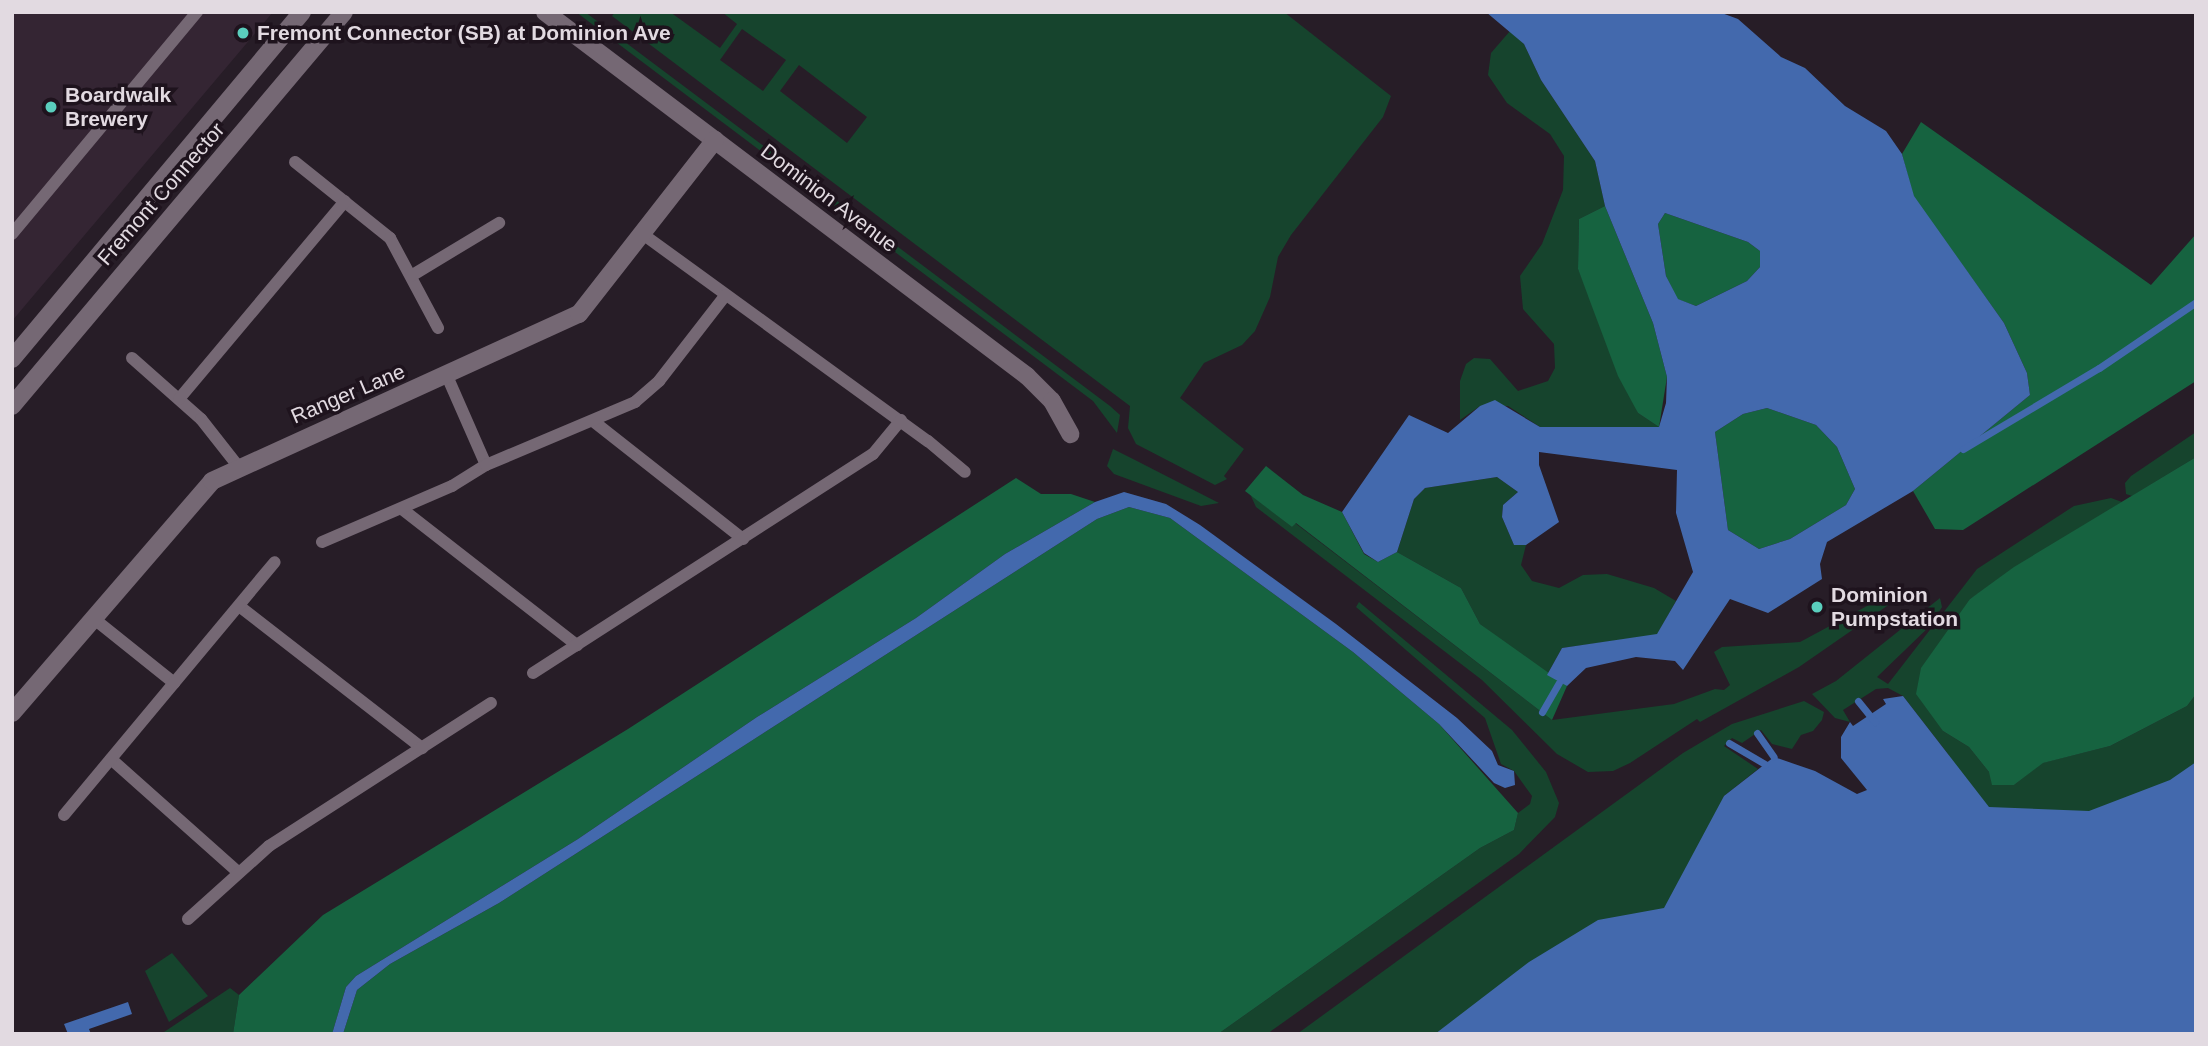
<!DOCTYPE html>
<html>
<head>
<meta charset="utf-8">
<style>
	body { margin:0 }
	#map { position:relative; width:2208px; height:1046px; overflow:hidden; background:#271d27; font-family:Arial,sans-serif }
	div>[style] { position:absolute }
	[style*='--x'] { left:calc(var(--x)*1px); top:calc(var(--y)*1px); width:calc(var(--w)*1px); rotate:calc(var(--a)*1deg) }
	.built>* { inset:0; background:#342533 }
	.green>* { inset:0; background:#16442d }
	.forest>* { inset:0; background:#166340 }
	.water>* { inset:0; background:#4369ad }
	.stream>* { height:7px; margin:-3.5px; padding:0 3.5px; transform-origin:3.5px; border-radius:3.5px; background:#4369ad }
	.service>* { height:12px; margin:-6px; padding:0 6px; transform-origin:6px; border-radius:6px; background:#756874 }
	.minor>* { height:18px; margin:-9px; padding:0 9px; transform-origin:9px; border-radius:9px; background:#756874 }
	.secondary>* { height:18px; margin:-9px; padding:0 9px; transform-origin:9px; border-radius:9px; background:#756874 }
	.dots>* { width:19px; height:19px; translate:-50% -50%; box-sizing:border-box; border:4px solid #1e131d; border-radius:50% }
	span { translate:-50% -50%; white-space:nowrap; text-align:center; line-height:1.15; -webkit-text-stroke:7px #1e131d; paint-order:stroke }
	.poi-label { font-size:21px; color:#e2dae1; font-weight:700 }
	.left { translate:0 -50%; text-align:left }
	.street-label { font-size:21px; color:#e2dae1 }
	.frame { position:absolute; inset:0; border:14px solid #e2dae1; pointer-events:none }
</style>
</head>
<body>
<div id="map">
	<div class="built">
		<div style="clip-path:polygon(12px 12px,273px 12px,12px 321px)"></div>
	</div>
	<div class="green">
		<div style="clip-path:polygon(576px 12px,585px 12px,1110px 406px,1120px 415px,1117px 433px,1093px 401px)"></div>
		<div style="clip-path:polygon(evenodd,615px 12px,670px 12px,720px 48px,737px 24px,722px 12px,1284px 12px,1391px 96px,1383px 117px,1291px 235px,1278px 257px,1270px 297px,1255px 331px,1242px 345px,1204px 363px,1180px 398px,1244px 449px,1224px 476px,1227px 479px,1215px 485px,1136px 444px,1128px 428px,1130px 406px,612px 16px,615px 12px,742px 29px,786px 60px,763px 91px,720px 60px,742px 29px,615px 12px,799px 65px,867px 117px,847px 143px,780px 91px,799px 65px)"></div>
		<div style="clip-path:polygon(1510px 31px,1524px 44px,1541px 80px,1595px 161px,1605px 206px,1579px 219px,1578px 269px,1638px 413px,1659px 427px,1540px 427px,1508px 406px,1480px 406px,1460px 420px,1460px 381px,1466px 364px,1474px 358px,1490px 359px,1518px 391px,1548px 381px,1555px 368px,1554px 344px,1523px 309px,1520px 276px,1542px 244px,1563px 190px,1564px 156px,1550px 134px,1507px 103px,1488px 75px,1491px 53px)"></div>
		<div style="clip-path:polygon(2196px 432px,2196px 457px,2132px 496px,2126px 494px,2125px 483px,2131px 476px)"></div>
		<div style="clip-path:polygon(1113px 449px,1135px 460px,1219px 503px,1201px 506px,1114px 474px,1107px 466px)"></div>
		<div style="clip-path:polygon(1497px 477px,1518px 492px,1503px 505px,1502px 517px,1514px 545px,1526px 545px,1521px 565px,1532px 581px,1559px 588px,1583px 575px,1607px 574px,1654px 588px,1676px 601px,1657px 635px,1562px 648px,1547px 675px,1480px 624px,1461px 588px,1397px 552px,1414px 499px,1425px 488px)"></div>
		<div style="clip-path:polygon(1250px 494px,1292px 527px,1295px 523px,1552px 720px,1674px 704px,1715px 689px,1724px 690px,1730px 685px,1714px 652px,1722px 647px,1800px 642px,1880px 599px,1900px 597px,1799px 667px,1700px 722px,1697px 719px,1630px 763px,1613px 771px,1588px 772px,1557px 754px,1482px 680px,1256px 507px)"></div>
		<div style="clip-path:polygon(2111px 498px,2122px 502px,1970px 599px,1943px 731px,1969px 747px,1989px 772px,2014px 785px,2042px 763px,2110px 746px,2187px 706px,2196px 694px,2196px 981px,2095px 1017px,1948px 754px,1903px 696px,1888px 688px,1876px 689px,1843px 710px,1850px 722px,1835px 718px,1812px 694px,1836px 681px,1940px 598px,1942px 607px,1931px 625px,1877px 677px,1888px 684px,1977px 569px,2074px 506px)"></div>
		<div style="clip-path:polygon(1359px 602px,1512px 730px,1546px 772px,1559px 803px,1555px 817px,1519px 854px,1267px 1034px,1218px 1034px,1480px 848px,1514px 830px,1518px 813px,1530px 804px,1532px 796px,1514px 771px,1501px 764px,1485px 718px,1356px 607px)"></div>
		<div style="clip-path:polygon(1804px 701px,1824px 712px,1822px 720px,1813px 731px,1801px 735px,1792px 749px,1772px 744px,1761px 730px,1742px 743px,1732px 738px,1724px 746px,1758px 769px,1724px 796px,1680px 896px,1533px 1034px,1297px 1034px,1683px 753px,1732px 724px)"></div>
		<div style="clip-path:polygon(172px 953px,208px 996px,169px 1022px,145px 971px)"></div>
		<div style="clip-path:polygon(230px 988px,239px 995px,233px 1034px,161px 1034px)"></div>
	</div>
	<div class="forest">
		<div style="clip-path:polygon(1921px 122px,2151px 285px,2196px 234px,2196px 381px,1963px 530px,1935px 529px,1913px 491px,2030px 395px,2027px 373px,2004px 323px,1913px 196px,1902px 154px)"></div>
		<div style="clip-path:polygon(1605px 206px,1653px 323px,1667px 377px,1659px 427px,1638px 413px,1618px 376px,1578px 269px,1579px 219px)"></div>
		<div style="clip-path:polygon(1665px 213px,1748px 242px,1760px 251px,1760px 267px,1747px 281px,1696px 306px,1677px 299px,1666px 276px,1658px 224px)"></div>
		<div style="clip-path:polygon(1767px 408px,1816px 425px,1837px 447px,1855px 489px,1846px 505px,1790px 539px,1759px 549px,1728px 530px,1715px 432px,1743px 414px)"></div>
		<div style="clip-path:polygon(2196px 457px,2196px 694px,2187px 706px,2110px 746px,2043px 763px,2014px 785px,1992px 785px,1989px 772px,1969px 747px,1943px 731px,1916px 694px,1921px 668px,1970px 599px,2014px 567px)"></div>
		<div style="clip-path:polygon(1266px 466px,1303px 495px,1342px 512px,1364px 554px,1378px 562px,1397px 552px,1461px 588px,1480px 624px,1567px 686px,1552px 720px,1296px 523px,1292px 527px,1245px 491px)"></div>
		<div style="clip-path:polygon(1016px 478px,1041px 494px,1071px 494px,1095px 502px,1005px 554px,916px 618px,757px 717px,578px 839px,356px 976px,346px 987px,332px 1034px,233px 1034px,239px 995px,323px 915px,628px 729px)"></div>
		<div style="clip-path:polygon(1129px 507px,1170px 518px,1353px 652px,1439px 724px,1518px 813px,1514px 830px,1480px 848px,1218px 1034px,343px 1034px,357px 990px,390px 964px,499px 903px,1097px 519px)"></div>
	</div>
	<div class="water">
		<div style="clip-path:polygon(evenodd,1486px 12px,1719px 12px,1738px 19px,1781px 57px,1805px 68px,1845px 106px,1886px 131px,1902px 154px,1914px 196px,2004px 323px,2027px 373px,2030px 395px,1913px 491px,1827px 542px,1820px 564px,1822px 579px,1768px 613px,1730px 599px,1683px 670px,1675px 661px,1636px 657px,1586px 668px,1567px 686px,1547px 675px,1562px 648px,1657px 634px,1693px 572px,1676px 513px,1677px 470px,1539px 452px,1539px 465px,1559px 522px,1526px 545px,1514px 545px,1502px 517px,1503px 505px,1518px 492px,1497px 477px,1425px 488px,1414px 499px,1397px 552px,1378px 562px,1364px 553px,1342px 512px,1409px 415px,1448px 433px,1480px 406px,1495px 400px,1540px 427px,1659px 427px,1666px 403px,1667px 377px,1653px 323px,1605px 206px,1595px 161px,1541px 80px,1524px 44px,1486px 12px,1665px 213px,1748px 242px,1760px 251px,1760px 267px,1747px 281px,1696px 306px,1678px 299px,1666px 276px,1658px 224px,1665px 213px,1486px 12px,1767px 408px,1816px 425px,1837px 447px,1855px 489px,1846px 505px,1790px 539px,1759px 549px,1728px 530px,1715px 432px,1743px 414px,1767px 408px)"></div>
		<div style="clip-path:polygon(1124px 492px,1166px 504px,1200px 525px,1336px 624px,1457px 718px,1492px 751px,1498px 765px,1514px 771px,1515px 785px,1505px 788px,1494px 783px,1439px 724px,1353px 652px,1170px 518px,1129px 507px,1097px 519px,499px 903px,390px 964px,357px 990px,343px 1034px,332px 1034px,346px 987px,356px 976px,578px 839px,757px 717px,916px 618px,1005px 554px,1095px 502px)"></div>
		<div style="clip-path:polygon(1903px 696px,1989px 807px,2089px 811px,2170px 780px,2196px 762px,2196px 1034px,1435px 1034px,1529px 962px,1598px 920px,1664px 908px,1724px 796px,1774px 757px,1815px 771px,1857px 794px,1867px 790px,1841px 758px,1841px 737px,1850px 722px,1853px 726px,1886px 704px,1883px 699px)"></div>
		<div style="clip-path:polygon(128px 1002px,132px 1014px,89px 1029px,91px 1034px,68px 1034px,64px 1024px)"></div>
	</div>
	<div class="stream">
		<div style="--x:1963;--y:449;--w:158;--a:-30.8"></div>
		<div style="--x:2099;--y:368;--w:117;--a:-34.2"></div>
		<div style="--x:1858;--y:701;--w:27;--a:51"></div>
		<div style="--x:1542;--y:712;--w:34;--a:-60"></div>
		<div style="--x:1757;--y:733;--w:29;--a:55"></div>
		<div style="--x:1729;--y:743;--w:42;--a:30.3"></div>
	</div>
	<div class="service">
		<div style="--x:295;--y:162;--w:122;--a:38.7"></div>
		<div style="--x:390;--y:238;--w:102;--a:61.9"></div>
		<div style="--x:12;--y:234;--w:289;--a:-50.2"></div>
		<div style="--x:644;--y:235;--w:351;--a:36"></div>
		<div style="--x:928;--y:441;--w:48;--a:40"></div>
		<div style="--x:411;--y:276;--w:103;--a:-31.1"></div>
		<div style="--x:132;--y:358;--w:92;--a:41.5"></div>
		<div style="--x:201;--y:419;--w:60;--a:51.8"></div>
		<div style="--x:447;--y:376;--w:97;--a:66.3"></div>
		<div style="--x:179;--y:399;--w:258;--a:-50"></div>
		<div style="--x:593;--y:421;--w:191;--a:38.2"></div>
		<div style="--x:402;--y:509;--w:222;--a:37.9"></div>
		<div style="--x:322;--y:542;--w:142;--a:-23.3"></div>
		<div style="--x:452;--y:486;--w:40;--a:-32"></div>
		<div style="--x:486;--y:465;--w:162;--a:-22.9"></div>
		<div style="--x:635;--y:402;--w:32;--a:-41"></div>
		<div style="--x:659;--y:381;--w:108;--a:-52.2"></div>
		<div style="--x:239;--y:606;--w:232;--a:37.8"></div>
		<div style="--x:93;--y:618;--w:104;--a:38.7"></div>
		<div style="--x:533;--y:673;--w:404;--a:-32.8"></div>
		<div style="--x:873;--y:454;--w:44;--a:-50.5"></div>
		<div style="--x:111;--y:759;--w:170;--a:41.7"></div>
		<div style="--x:64;--y:815;--w:329;--a:-50.2"></div>
		<div style="--x:188;--y:919;--w:109;--a:-42"></div>
		<div style="--x:269;--y:846;--w:264;--a:-32.8"></div>
	</div>
	<div class="minor">
		<div style="--x:545;--y:12;--w:604;--a:37.06"></div>
		<div style="--x:1027;--y:376;--w:35;--a:45"></div>
		<div style="--x:1052;--y:401;--w:38;--a:61"></div>
		<div style="--x:12;--y:713;--w:306;--a:-49.2"></div>
		<div style="--x:212;--y:481;--w:403;--a:-24.5"></div>
		<div style="--x:579;--y:314;--w:221;--a:-52"></div>
	</div>
	<div class="secondary">
		<div style="--x:12;--y:359;--w:452;--a:-50.1"></div>
		<div style="--x:12;--y:406;--w:515;--a:-49.88"></div>
	</div>
	<div class="dots">
		<div style="left:243px;top:33px;background:#5acebd"></div>
		<div style="left:51px;top:107px;background:#5acebd"></div>
		<div style="left:1817px;top:607px;background:#5acebd"></div>
	</div>
	<div class="poi-label">
		<span class="left" style="left:257px;top:33px">Fremont Connector (SB) at Dominion Ave</span>
		<span class="left" style="left:65px;top:107px">Boardwalk<br>Brewery</span>
		<span class="left" style="left:1831px;top:607px">Dominion<br>Pumpstation</span>
	</div>
	<div class="street-label">
		<span style="left:161px;top:194px;rotate:-49deg">Fremont Connector</span>
		<span style="left:829px;top:198px;rotate:37deg">Dominion Avenue</span>
		<span style="left:348px;top:394px;rotate:-23deg">Ranger Lane</span>
	</div>
	<div class="frame"></div>
</div>
</body>
</html>
